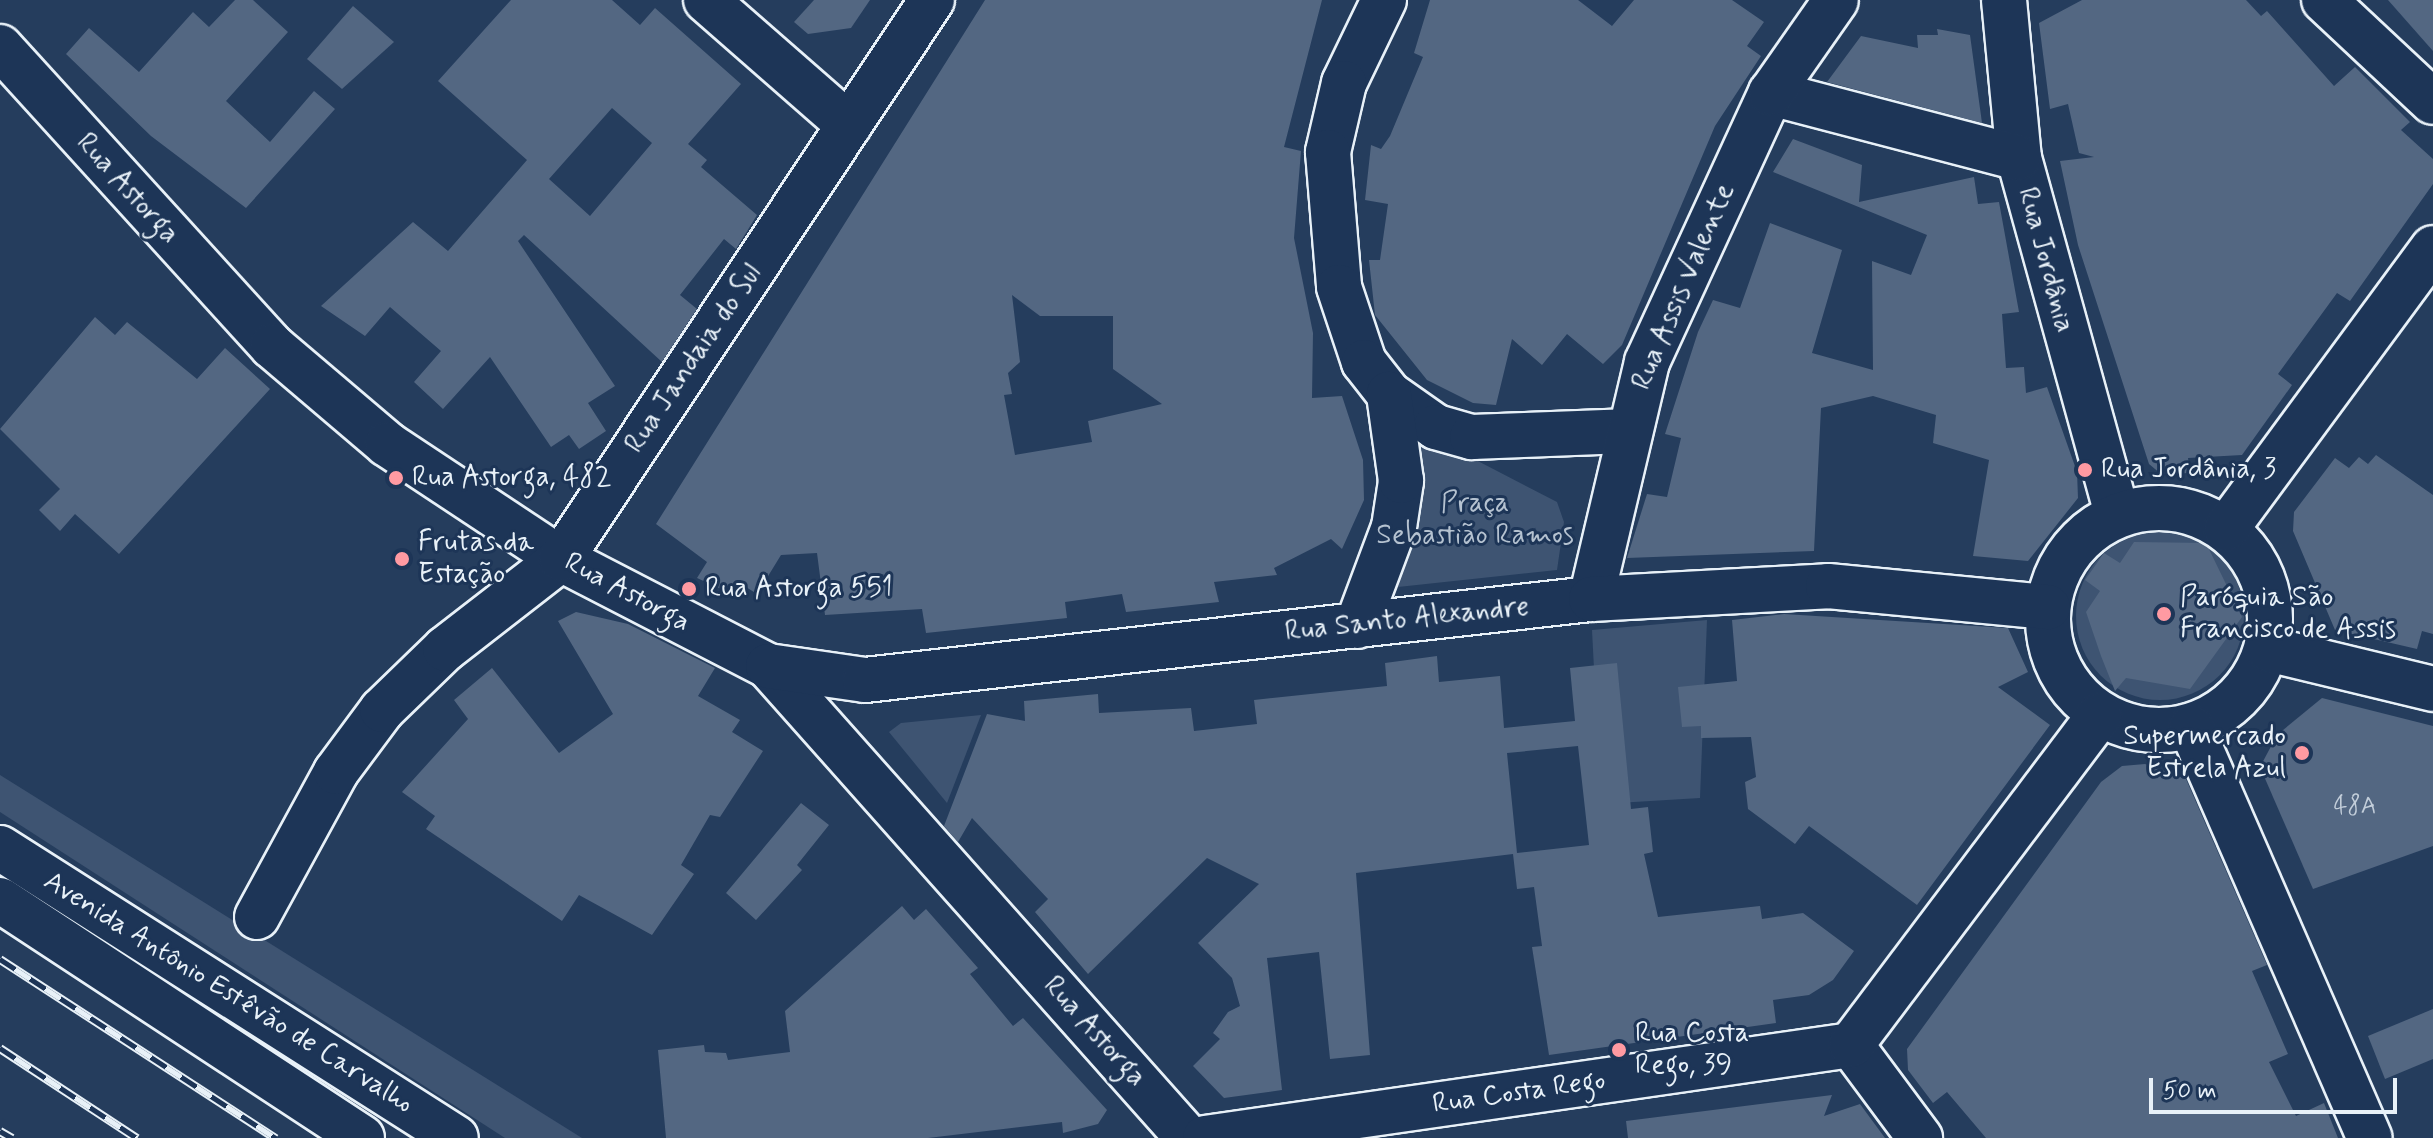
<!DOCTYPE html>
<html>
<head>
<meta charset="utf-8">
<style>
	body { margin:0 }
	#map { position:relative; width:2433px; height:1138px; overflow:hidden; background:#253d5d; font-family:Mynerve,sans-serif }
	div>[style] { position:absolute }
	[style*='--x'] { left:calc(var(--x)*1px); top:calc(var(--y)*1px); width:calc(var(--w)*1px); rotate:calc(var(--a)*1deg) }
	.green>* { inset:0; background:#3e5472 }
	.round { border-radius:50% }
	.building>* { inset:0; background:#536782 }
	.roads { filter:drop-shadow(2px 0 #e8f1f8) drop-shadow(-2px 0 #e8f1f8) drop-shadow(0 2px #e8f1f8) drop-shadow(0 -2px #e8f1f8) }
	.minor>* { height:44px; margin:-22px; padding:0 22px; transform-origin:22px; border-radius:22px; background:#1d3557 }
	.minor>.ring { margin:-22px; padding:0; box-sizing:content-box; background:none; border:44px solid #1d3557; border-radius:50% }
	.highway>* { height:44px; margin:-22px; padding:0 22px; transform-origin:22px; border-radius:22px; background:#1d3557 }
	.rail>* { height:9px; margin-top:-4.5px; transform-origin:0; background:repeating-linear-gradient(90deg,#1d3557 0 18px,#e8f1f8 0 36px); box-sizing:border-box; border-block:2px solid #e8f1f8 }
	.dots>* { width:22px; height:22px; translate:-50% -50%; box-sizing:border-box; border:4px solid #1d3557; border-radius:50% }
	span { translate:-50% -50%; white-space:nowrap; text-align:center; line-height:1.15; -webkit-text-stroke:6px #1d3557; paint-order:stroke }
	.number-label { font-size:24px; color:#c3ceda }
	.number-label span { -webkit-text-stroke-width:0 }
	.street-label { font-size:28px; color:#e8f1f8 }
	.poi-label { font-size:28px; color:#e8f1f8 }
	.left { translate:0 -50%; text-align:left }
	.right { translate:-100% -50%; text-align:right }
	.park-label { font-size:28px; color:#b5c2d0 }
	.scale { position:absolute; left:2149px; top:1078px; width:248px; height:36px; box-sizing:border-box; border:4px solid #e8f1f8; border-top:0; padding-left:10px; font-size:24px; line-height:28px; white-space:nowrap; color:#e8f1f8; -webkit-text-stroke:6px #1d3557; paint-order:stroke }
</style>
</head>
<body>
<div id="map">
	<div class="green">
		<div style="clip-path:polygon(1420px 431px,1557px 502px,1564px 522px,1557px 570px,1398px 587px,1417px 512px)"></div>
		<div class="round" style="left:2076px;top:532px;width:168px;height:168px"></div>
		<div style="clip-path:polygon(1707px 620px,1700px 798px,1601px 804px,1592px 630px)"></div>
		<div style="clip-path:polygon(981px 715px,947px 803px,889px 732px,901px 723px)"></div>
		<div style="clip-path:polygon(0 775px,582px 1138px,505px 1138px,0 812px)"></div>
	</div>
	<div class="building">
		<div style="clip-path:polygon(235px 0,253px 0,288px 32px,226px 101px,270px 142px,314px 91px,335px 109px,246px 208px,151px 136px,66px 54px,89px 28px,139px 72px,193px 12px,209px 27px)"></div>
		<div style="clip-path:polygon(evenodd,511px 0,612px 0,640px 25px,655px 8px,741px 84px,688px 144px,707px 160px,701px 167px,757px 215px,736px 249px,724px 239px,680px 295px,697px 309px,662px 362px,524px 235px,518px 241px,615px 386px,588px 403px,606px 431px,579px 449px,569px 435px,551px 447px,490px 357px,443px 409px,414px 382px,441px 351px,390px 307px,365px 336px,321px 306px,413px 222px,448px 251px,527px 160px,438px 81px,511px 0,612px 108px,652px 143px,590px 216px,549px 179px,612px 108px)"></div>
		<div style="clip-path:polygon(814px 0,870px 0,851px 28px,808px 34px,794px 22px)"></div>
		<div style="clip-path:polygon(evenodd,985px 0,1322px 0,1284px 147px,1301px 151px,1294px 238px,1313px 333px,1312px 398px,1342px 396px,1363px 460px,1364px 500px,1342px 549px,1331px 539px,1274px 568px,1277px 575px,1214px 582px,1219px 602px,1126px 612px,1122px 594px,1065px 602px,1067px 618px,926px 633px,922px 609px,825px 615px,817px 553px,781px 555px,757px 594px,746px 587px,741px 598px,697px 578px,707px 562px,656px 524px,985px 0,1012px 295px,1040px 316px,1113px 316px,1113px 369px,1162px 404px,1088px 421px,1092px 442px,1015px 455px,1004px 395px,1012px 394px,1008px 373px,1020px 362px,1012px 295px)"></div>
		<div style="clip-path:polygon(1430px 0,1578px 0,1612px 26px,1634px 0,1732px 0,1764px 22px,1747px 46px,1761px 56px,1715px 126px,1622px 345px,1603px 364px,1567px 334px,1542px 365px,1512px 339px,1496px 405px,1473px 403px,1427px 380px,1375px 315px,1369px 260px,1380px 260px,1388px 204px,1365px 200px,1371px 145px,1381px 149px,1390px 136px,1423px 57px,1414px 53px)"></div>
		<div style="clip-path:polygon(2082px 0,2246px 0,2261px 16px,2267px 11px,2334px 86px,2355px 67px,2410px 122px,2401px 130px,2433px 159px,2433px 184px,2350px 301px,2337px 293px,2278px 374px,2292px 385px,2242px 455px,2188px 458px,2190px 473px,2161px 474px,2149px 464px,2078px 245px,2060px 161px,2094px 157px,2079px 153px,2068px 104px,2050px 109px,2039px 23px)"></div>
		<div style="clip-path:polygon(2388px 0,2433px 0,2433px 51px)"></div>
		<div style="clip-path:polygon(353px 6px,394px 42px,342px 89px,307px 59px)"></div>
		<div style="clip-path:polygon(1937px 29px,1970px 35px,1982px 123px,1827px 82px,1861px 36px,1918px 48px,1917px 35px,1938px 35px)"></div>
		<div style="clip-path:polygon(1793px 139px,1862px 165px,1859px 202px,1974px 177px,1978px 204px,1999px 202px,2019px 312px,2002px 314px,2006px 368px,2024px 367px,2026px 393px,2047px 387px,2077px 472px,2078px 498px,2028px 561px,1973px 556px,1989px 460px,1933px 443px,1936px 415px,1873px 396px,1821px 408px,1814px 551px,1627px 558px,1647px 494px,1667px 497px,1681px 438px,1665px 434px,1698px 332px,1713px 300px,1740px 308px,1770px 223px,1842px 250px,1812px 353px,1873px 370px,1872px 261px,1911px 275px,1927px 235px,1773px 172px)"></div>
		<div style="clip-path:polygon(95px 317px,115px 335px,127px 322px,197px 379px,225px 348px,270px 389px,119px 554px,75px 514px,60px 531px,39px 510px,60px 489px,0 429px)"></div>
		<div style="clip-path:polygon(2376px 455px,2433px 495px,2433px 634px,2422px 631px,2417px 649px,2335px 630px,2293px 531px,2294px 512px,2335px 458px,2349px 468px,2359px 457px,2368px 464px)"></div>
		<div style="clip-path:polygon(2134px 542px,2206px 543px,2242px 617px,2190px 689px,2126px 678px,2115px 691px,2101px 656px,2086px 612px,2100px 591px,2085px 580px,2104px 553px,2120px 563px)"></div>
		<div style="clip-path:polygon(576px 612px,628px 624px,715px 668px,698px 696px,740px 720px,732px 732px,763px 751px,720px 817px,710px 815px,681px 865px,694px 874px,652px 935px,579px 895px,562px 921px,426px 829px,435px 816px,402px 792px,468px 719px,454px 700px,492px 668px,559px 753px,613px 714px,558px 621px)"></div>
		<div style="clip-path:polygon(1784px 614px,2008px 628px,2028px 672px,1998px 687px,2050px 725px,1917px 905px,1809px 826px,1795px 844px,1748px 809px,1745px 782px,1756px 777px,1751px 737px,1701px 738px,1701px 726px,1682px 727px,1678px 687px,1737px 681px,1732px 620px)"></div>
		<div style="clip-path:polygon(evenodd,1437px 656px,1439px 682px,1500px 676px,1504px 728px,1575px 721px,1570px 668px,1617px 663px,1631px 809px,1648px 807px,1653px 852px,1644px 854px,1658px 917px,1760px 906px,1762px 919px,1803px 913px,1854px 951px,1833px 980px,1809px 995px,1773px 1000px,1776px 1023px,1549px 1055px,1532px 947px,1542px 946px,1534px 887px,1517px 889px,1513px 854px,1356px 873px,1370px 1055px,1330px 1059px,1319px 952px,1267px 958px,1282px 1090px,1224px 1098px,1193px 1066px,1220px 1039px,1213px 1033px,1228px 1012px,1240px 1006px,1232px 978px,1198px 943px,1259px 884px,1207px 858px,1088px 974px,1035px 912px,1048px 899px,972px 818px,958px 842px,944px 826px,987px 714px,1025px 721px,1024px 701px,1098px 694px,1099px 713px,1191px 708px,1194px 731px,1257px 724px,1254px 700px,1387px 686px,1385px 663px,1437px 656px,1578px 746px,1589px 845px,1517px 853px,1507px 753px,1578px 746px)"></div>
		<div style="clip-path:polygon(2322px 698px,2433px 726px,2433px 846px,2313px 889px,2260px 767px,2277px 735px)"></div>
		<div style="clip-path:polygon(2145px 764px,2186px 779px,2267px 965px,2252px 971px,2288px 1054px,2269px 1062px,2296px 1116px,2324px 1103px,2338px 1138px,1986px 1138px,1947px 1092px,1933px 1103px,1908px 1070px,1907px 1049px,2101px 782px,2122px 766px)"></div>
		<div style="clip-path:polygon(801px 803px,829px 825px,797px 865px,802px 870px,756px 920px,726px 893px)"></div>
		<div style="clip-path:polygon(902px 906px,914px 920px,926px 909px,978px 968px,970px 974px,1013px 1026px,1023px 1018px,1107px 1110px,1098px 1124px,1063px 1133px,1062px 1122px,928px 1138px,666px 1138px,658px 1050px,704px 1045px,705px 1052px,726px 1053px,728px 1060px,790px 1052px,785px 1011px)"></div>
		<div style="clip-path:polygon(2433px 1009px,2433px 1059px,2385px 1079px,2368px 1036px)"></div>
		<div style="clip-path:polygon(1832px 1095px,1824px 1116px,1860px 1104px,1885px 1138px,1628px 1138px,1626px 1121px)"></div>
	</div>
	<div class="roads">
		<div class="minor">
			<div style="--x:706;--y:0;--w:190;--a:41.2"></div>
			<div style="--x:1384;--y:0;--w:92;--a:115.7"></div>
			<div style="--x:1344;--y:83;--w:71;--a:103.1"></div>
			<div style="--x:1328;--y:152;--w:135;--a:85.3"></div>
			<div style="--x:1339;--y:287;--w:79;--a:71.6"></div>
			<div style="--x:1364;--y:362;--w:41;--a:52"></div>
			<div style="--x:1389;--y:394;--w:57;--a:35.1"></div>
			<div style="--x:1436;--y:427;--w:37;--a:16"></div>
			<div style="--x:1472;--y:437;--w:153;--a:-2.2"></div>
			<div style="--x:2004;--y:0;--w:159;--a:84.6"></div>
			<div style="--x:2019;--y:158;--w:370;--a:74.6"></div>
			<div style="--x:2324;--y:0;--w:149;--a:43.1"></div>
			<div style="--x:0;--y:47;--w:404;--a:47.7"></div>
			<div style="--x:272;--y:346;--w:151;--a:40.4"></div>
			<div style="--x:387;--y:444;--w:209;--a:33.5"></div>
			<div style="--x:561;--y:559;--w:233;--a:27.3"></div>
			<div style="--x:768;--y:666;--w:632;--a:48.34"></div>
			<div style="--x:1771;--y:93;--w:256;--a:14.7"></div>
			<div class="ring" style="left:2048px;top:508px;width:178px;height:178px"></div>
			<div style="--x:2226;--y:529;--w:349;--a:-53.6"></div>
			<div style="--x:1591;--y:599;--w:244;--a:-76.7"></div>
			<div style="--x:1647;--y:362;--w:296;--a:-65.3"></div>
			<div style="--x:1771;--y:93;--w:113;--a:-55"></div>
			<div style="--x:1357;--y:626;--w:106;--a:-69.5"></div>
			<div style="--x:1394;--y:527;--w:47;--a:-81.3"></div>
			<div style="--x:1401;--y:481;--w:88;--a:-97.9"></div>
			<div style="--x:2268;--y:649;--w:170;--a:13.6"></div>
			<div style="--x:768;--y:666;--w:98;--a:8.2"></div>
			<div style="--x:865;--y:680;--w:731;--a:-6.37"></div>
			<div style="--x:1591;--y:599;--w:237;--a:-3.1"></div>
			<div style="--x:1828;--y:586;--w:221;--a:5.5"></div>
			<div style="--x:2191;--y:727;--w:448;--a:66.5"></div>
			<div style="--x:257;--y:917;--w:165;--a:-61.4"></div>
			<div style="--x:336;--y:772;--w:77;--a:-53.4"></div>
			<div style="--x:382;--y:710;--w:88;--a:-44.1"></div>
			<div style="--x:445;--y:649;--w:147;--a:-37.8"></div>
			<div style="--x:561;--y:559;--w:671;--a:-56.43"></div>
			<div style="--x:1851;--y:1045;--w:116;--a:53.4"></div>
			<div style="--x:1205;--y:1138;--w:653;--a:-8.19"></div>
			<div style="--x:1851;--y:1045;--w:413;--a:-53"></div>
		</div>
		<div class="highway">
			<div style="--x:0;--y:848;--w:540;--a:32.45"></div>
			<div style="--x:0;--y:900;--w:433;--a:33.3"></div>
		</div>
	</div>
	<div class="rail">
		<div style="--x:0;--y:959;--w:329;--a:33"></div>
		<div style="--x:0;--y:1048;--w:164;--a:33.3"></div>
		<div style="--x:0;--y:1131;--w:14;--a:30"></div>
	</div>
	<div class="dots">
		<div style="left:2085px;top:470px;background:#ff9aa2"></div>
		<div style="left:396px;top:478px;background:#ff9aa2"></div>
		<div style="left:402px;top:559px;background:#ff9aa2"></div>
		<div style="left:689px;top:589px;background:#ff9aa2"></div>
		<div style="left:2164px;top:614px;background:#ff9aa2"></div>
		<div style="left:2302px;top:753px;background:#ff9aa2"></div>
		<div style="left:1619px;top:1050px;background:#ff9aa2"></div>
	</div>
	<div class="number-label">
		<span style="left:2355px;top:807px">48A</span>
	</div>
	<div class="street-label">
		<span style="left:127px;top:189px;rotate:48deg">Rua Astorga</span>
		<span style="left:2045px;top:260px;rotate:75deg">Rua Jordânia</span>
		<span style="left:1684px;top:287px;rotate:-67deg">Rua Assis Valente</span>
		<span style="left:694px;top:359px;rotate:-56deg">Rua Jandaia do Sul</span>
		<span style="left:627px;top:593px;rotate:28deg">Rua Astorga</span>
		<span style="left:1407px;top:620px;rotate:-6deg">Rua Santo Alexandre</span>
		<span style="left:228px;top:993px;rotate:32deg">Avenida Antônio Estêvão de Carvalho</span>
		<span style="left:1094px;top:1032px;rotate:48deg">Rua Astorga</span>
		<span style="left:1519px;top:1093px;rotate:-8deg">Rua Costa Rego</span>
	</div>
	<div class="poi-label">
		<span class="left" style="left:2101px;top:470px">Rua Jordânia, 3</span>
		<span class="left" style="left:412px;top:478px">Rua Astorga, 482</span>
		<span class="left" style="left:418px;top:559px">Frutas da<br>Estação</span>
		<span class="left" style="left:705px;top:589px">Rua Astorga 551</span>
		<span class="left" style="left:2180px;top:614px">Paróquia São<br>Francisco de Assis</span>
		<span class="right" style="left:2286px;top:753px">Supermercado<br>Estrela Azul</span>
		<span class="left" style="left:1635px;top:1050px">Rua Costa<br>Rego, 39</span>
	</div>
	<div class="park-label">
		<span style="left:1475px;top:520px">Praça<br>Sebastião Ramos</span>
	</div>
	<div class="scale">50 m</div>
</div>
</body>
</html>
